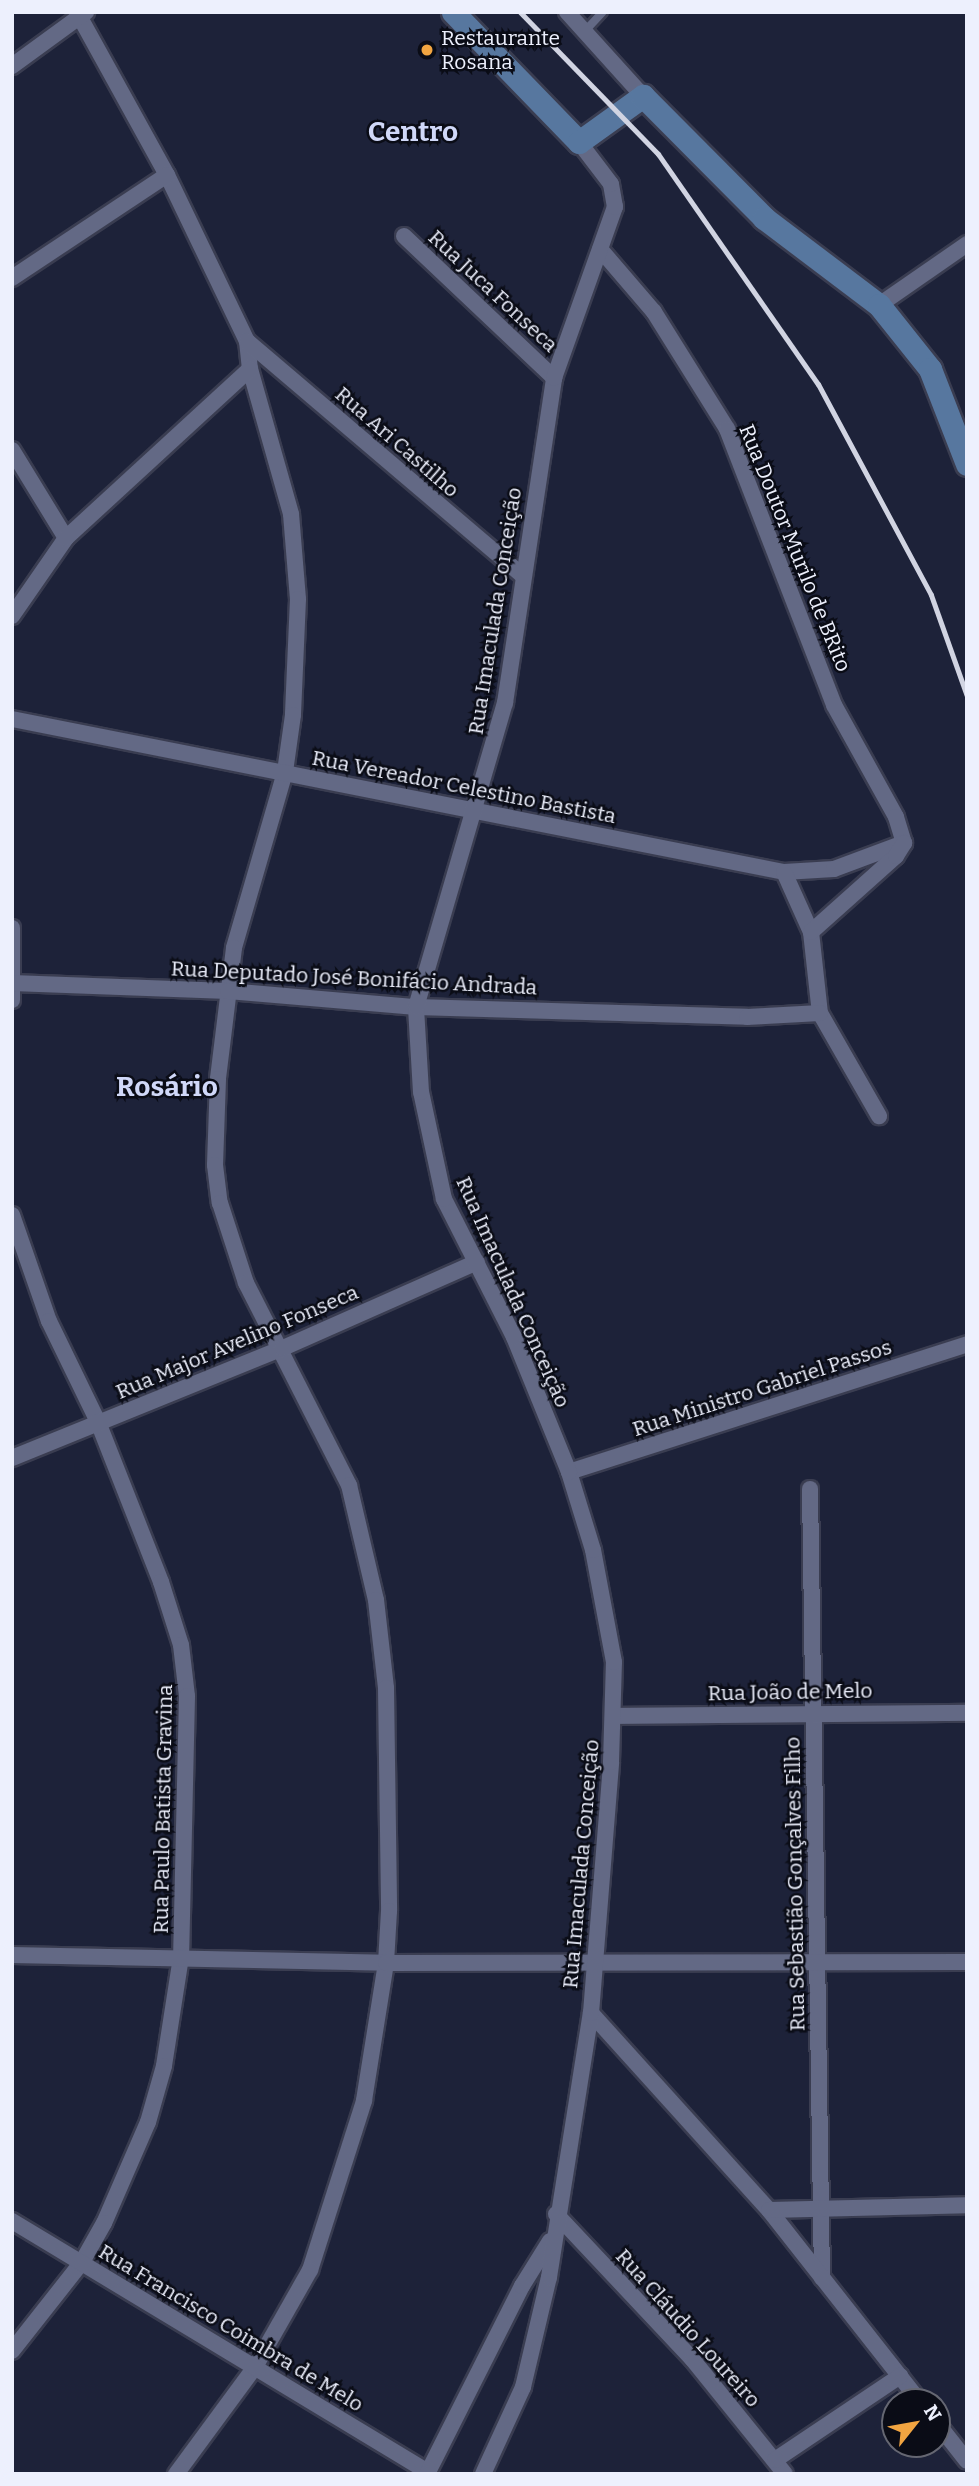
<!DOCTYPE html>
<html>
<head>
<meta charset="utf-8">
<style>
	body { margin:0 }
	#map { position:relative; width:979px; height:2486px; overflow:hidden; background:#1d2239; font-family:Bitter,serif }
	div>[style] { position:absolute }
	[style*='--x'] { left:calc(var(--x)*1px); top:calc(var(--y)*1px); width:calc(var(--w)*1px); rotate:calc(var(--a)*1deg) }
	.roads { filter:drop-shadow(2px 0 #3a3d51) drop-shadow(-2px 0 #3a3d51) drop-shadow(0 2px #3a3d51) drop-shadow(0 -2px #3a3d51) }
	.service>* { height:8px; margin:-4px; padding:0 4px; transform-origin:4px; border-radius:4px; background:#636985 }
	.minor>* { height:16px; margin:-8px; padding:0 8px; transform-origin:8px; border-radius:8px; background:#636985 }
	.secondary>* { height:23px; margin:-11.5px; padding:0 11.5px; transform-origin:11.5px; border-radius:11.5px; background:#57779f }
	.rail>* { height:5px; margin:-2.5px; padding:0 2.5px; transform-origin:2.5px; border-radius:2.5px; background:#d1d4e2 }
	.dots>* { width:19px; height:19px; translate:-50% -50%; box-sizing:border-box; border:4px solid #0a0c16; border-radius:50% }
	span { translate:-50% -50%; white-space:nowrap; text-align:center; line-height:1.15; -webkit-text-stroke:5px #0a0c16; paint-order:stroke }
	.poi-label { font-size:21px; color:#edf0fd }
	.left { translate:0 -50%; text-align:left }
	.street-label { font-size:21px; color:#edf0fd }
	.district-label { font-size:28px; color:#d0d8f8; font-weight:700 }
	.frame { position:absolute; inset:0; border:14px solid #edf0fd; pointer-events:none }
	.north { position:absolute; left:881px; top:2388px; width:70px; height:70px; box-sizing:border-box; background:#0a0c16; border:2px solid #656772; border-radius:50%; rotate:59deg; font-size:19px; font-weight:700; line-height:28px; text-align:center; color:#edf0fd }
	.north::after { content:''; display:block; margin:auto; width:24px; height:32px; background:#f2a541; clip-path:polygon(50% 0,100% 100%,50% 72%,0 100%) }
</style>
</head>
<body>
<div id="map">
	<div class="roads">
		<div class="service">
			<div style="--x:585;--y:31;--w:26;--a:-47"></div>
		</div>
		<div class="minor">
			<div style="--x:77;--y:12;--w:186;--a:61.1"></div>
			<div style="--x:167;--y:175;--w:184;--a:64.3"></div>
			<div style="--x:247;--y:341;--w:28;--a:84"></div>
			<div style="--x:250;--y:369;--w:151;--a:74.2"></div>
			<div style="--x:291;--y:514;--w:85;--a:85.3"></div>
			<div style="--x:298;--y:599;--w:116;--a:92.5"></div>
			<div style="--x:293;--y:715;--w:58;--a:98"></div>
			<div style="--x:285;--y:772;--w:183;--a:106.2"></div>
			<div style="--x:234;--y:948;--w:132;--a:97"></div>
			<div style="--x:218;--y:1079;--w:86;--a:92"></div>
			<div style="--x:215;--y:1165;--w:38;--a:83"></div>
			<div style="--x:220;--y:1203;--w:84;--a:72"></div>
			<div style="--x:246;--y:1283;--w:227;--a:63"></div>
			<div style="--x:349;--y:1485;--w:118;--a:76.8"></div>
			<div style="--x:376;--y:1600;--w:89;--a:83.5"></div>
			<div style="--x:386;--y:1688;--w:223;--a:89.2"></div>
			<div style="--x:389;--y:1911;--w:52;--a:93.3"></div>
			<div style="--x:386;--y:1963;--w:140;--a:99.1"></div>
			<div style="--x:364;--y:2101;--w:177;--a:107.7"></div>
			<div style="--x:310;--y:2270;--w:112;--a:119.6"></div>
			<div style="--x:255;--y:2367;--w:133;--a:126.4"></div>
			<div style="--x:567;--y:12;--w:113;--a:47.9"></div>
			<div style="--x:12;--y:66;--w:92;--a:-36.1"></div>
			<div style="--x:404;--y:236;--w:207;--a:43.4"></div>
			<div style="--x:600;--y:249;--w:83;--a:49.4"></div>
			<div style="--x:654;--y:312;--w:138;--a:58"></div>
			<div style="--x:727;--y:429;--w:296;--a:68.8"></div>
			<div style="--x:834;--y:705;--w:128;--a:61"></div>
			<div style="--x:896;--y:817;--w:27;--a:73"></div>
			<div style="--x:12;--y:278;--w:186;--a:-33.6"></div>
			<div style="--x:879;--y:305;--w:107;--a:-34.7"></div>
			<div style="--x:247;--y:341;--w:360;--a:40.4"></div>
			<div style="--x:12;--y:450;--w:103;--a:58.5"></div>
			<div style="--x:12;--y:616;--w:95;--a:-55.3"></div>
			<div style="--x:66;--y:538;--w:250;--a:-42.6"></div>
			<div style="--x:12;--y:719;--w:787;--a:11.21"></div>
			<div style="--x:784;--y:872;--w:50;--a:-3.4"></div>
			<div style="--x:834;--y:869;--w:75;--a:-20.4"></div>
			<div style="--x:784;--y:872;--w:66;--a:65.8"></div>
			<div style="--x:811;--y:932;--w:81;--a:83.7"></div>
			<div style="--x:820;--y:1013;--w:119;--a:60.2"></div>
			<div style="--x:12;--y:928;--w:72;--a:90"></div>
			<div style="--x:811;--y:932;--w:114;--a:-41.8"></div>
			<div style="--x:896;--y:856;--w:15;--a:-58"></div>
			<div style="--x:12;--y:983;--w:216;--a:2.1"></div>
			<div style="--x:228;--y:991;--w:189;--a:4.9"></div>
			<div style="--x:416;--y:1007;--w:331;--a:1.7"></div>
			<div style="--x:747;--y:1017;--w:73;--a:-3.1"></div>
			<div style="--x:12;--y:1215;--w:112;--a:70.8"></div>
			<div style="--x:49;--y:1321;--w:112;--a:64.1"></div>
			<div style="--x:98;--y:1422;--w:172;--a:68.5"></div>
			<div style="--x:161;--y:1582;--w:66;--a:72.4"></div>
			<div style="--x:181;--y:1645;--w:51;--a:83.3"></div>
			<div style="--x:187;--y:1696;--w:261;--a:91.3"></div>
			<div style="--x:181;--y:1957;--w:110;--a:98.9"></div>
			<div style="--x:164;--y:2066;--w:58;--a:105.9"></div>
			<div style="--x:148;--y:2122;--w:110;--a:113.5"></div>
			<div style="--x:104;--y:2223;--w:45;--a:119.4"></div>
			<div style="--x:82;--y:2262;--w:113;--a:128.2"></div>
			<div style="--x:12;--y:1458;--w:292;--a:-22.1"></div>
			<div style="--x:283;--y:1348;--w:212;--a:-23.9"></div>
			<div style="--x:569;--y:1472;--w:418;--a:-17.8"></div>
			<div style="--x:810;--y:1489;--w:789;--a:89.13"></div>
			<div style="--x:614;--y:1716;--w:353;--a:-0.5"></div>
			<div style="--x:12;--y:1955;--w:374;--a:1.2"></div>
			<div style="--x:386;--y:1963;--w:581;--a:-0.1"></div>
			<div style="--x:591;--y:2013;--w:266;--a:47.9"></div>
			<div style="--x:769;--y:2210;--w:244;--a:51.8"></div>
			<div style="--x:769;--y:2210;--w:198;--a:-1.4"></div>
			<div style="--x:556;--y:2214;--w:200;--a:46.8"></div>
			<div style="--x:693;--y:2360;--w:146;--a:51.1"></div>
			<div style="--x:12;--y:2221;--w:486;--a:31.1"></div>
			<div style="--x:937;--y:2423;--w:48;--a:51.7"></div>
			<div style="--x:775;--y:2460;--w:151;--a:-33.9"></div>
			<div style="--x:427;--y:2474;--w:211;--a:-63.2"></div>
			<div style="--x:522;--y:2286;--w:53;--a:-58.1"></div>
			<div style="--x:483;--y:2474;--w:96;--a:-65.3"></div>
			<div style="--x:523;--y:2387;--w:113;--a:-76.7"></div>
			<div style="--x:549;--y:2277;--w:267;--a:-81"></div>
			<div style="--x:591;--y:2013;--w:252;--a:-85.4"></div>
			<div style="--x:611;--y:1762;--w:100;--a:-88.3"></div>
			<div style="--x:614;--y:1662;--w:114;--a:-100.6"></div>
			<div style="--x:593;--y:1550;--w:82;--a:-107.1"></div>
			<div style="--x:569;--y:1472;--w:146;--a:-112.2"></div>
			<div style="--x:514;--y:1337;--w:155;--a:-116.9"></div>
			<div style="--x:444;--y:1199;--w:109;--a:-102.1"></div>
			<div style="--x:421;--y:1092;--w:85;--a:-93.4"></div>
			<div style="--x:416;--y:1007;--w:317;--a:-73.7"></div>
			<div style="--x:505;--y:703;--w:329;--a:-81.4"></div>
			<div style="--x:554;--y:378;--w:182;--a:-70.4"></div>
			<div style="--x:615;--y:207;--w:23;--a:-100"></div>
			<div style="--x:611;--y:184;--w:53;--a:-127.3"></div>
		</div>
		<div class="secondary">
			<div style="--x:453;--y:12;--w:181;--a:45.9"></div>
			<div style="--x:579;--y:142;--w:79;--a:-35.7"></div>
			<div style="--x:643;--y:96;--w:172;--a:45.2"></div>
			<div style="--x:764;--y:218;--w:144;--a:37.1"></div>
			<div style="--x:879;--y:305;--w:82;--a:51.4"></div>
			<div style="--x:930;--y:369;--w:102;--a:68.7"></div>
		</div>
	</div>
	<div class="rail">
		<div style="--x:520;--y:12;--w:198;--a:45.8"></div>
		<div style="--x:658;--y:154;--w:280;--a:55.2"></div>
		<div style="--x:818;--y:384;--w:239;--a:61.8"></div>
		<div style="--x:931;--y:595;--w:107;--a:70.4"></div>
	</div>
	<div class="dots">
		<div style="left:427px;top:50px;background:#f2a541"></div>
	</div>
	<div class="poi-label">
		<span class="left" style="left:441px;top:50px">Restaurante<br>Rosana</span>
	</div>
	<div class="street-label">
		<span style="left:493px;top:291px;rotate:43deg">Rua Juca Fonseca</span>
		<span style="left:397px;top:442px;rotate:41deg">Rua Ari Castilho</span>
		<span style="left:795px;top:548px;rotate:68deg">Rua Doutor Murilo de BRito</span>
		<span style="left:495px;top:611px;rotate:-81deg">Rua Imaculada Conceição</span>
		<span style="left:464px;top:787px;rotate:11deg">Rua Vereador Celestino Bastista</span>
		<span style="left:354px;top:978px;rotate:3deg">Rua Deputado José Bonifácio Andrada</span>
		<span style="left:513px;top:1292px;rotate:66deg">Rua Imaculada Conceição</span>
		<span style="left:237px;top:1342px;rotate:-23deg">Rua Major Avelino Fonseca</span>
		<span style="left:762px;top:1388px;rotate:-18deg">Rua Ministro Gabriel Passos</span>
		<span style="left:790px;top:1692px;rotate:-1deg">Rua João de Melo</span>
		<span style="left:163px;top:1809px;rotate:-89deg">Rua Paulo Batista Gravina</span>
		<span style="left:581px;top:1864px;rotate:-85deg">Rua Imaculada Conceição</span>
		<span style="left:795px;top:1884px;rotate:-91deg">Rua Sebastião Gonçalves Filho</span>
		<span style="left:231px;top:2328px;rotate:31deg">Rua Francisco Coimbra de Melo</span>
		<span style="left:688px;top:2328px;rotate:48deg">Rua Cláudio Loureiro</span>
	</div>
	<div class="district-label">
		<span style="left:413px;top:132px">Centro</span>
		<span style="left:167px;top:1087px">Rosário</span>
	</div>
	<div class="frame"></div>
	<div class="north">N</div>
</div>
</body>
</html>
